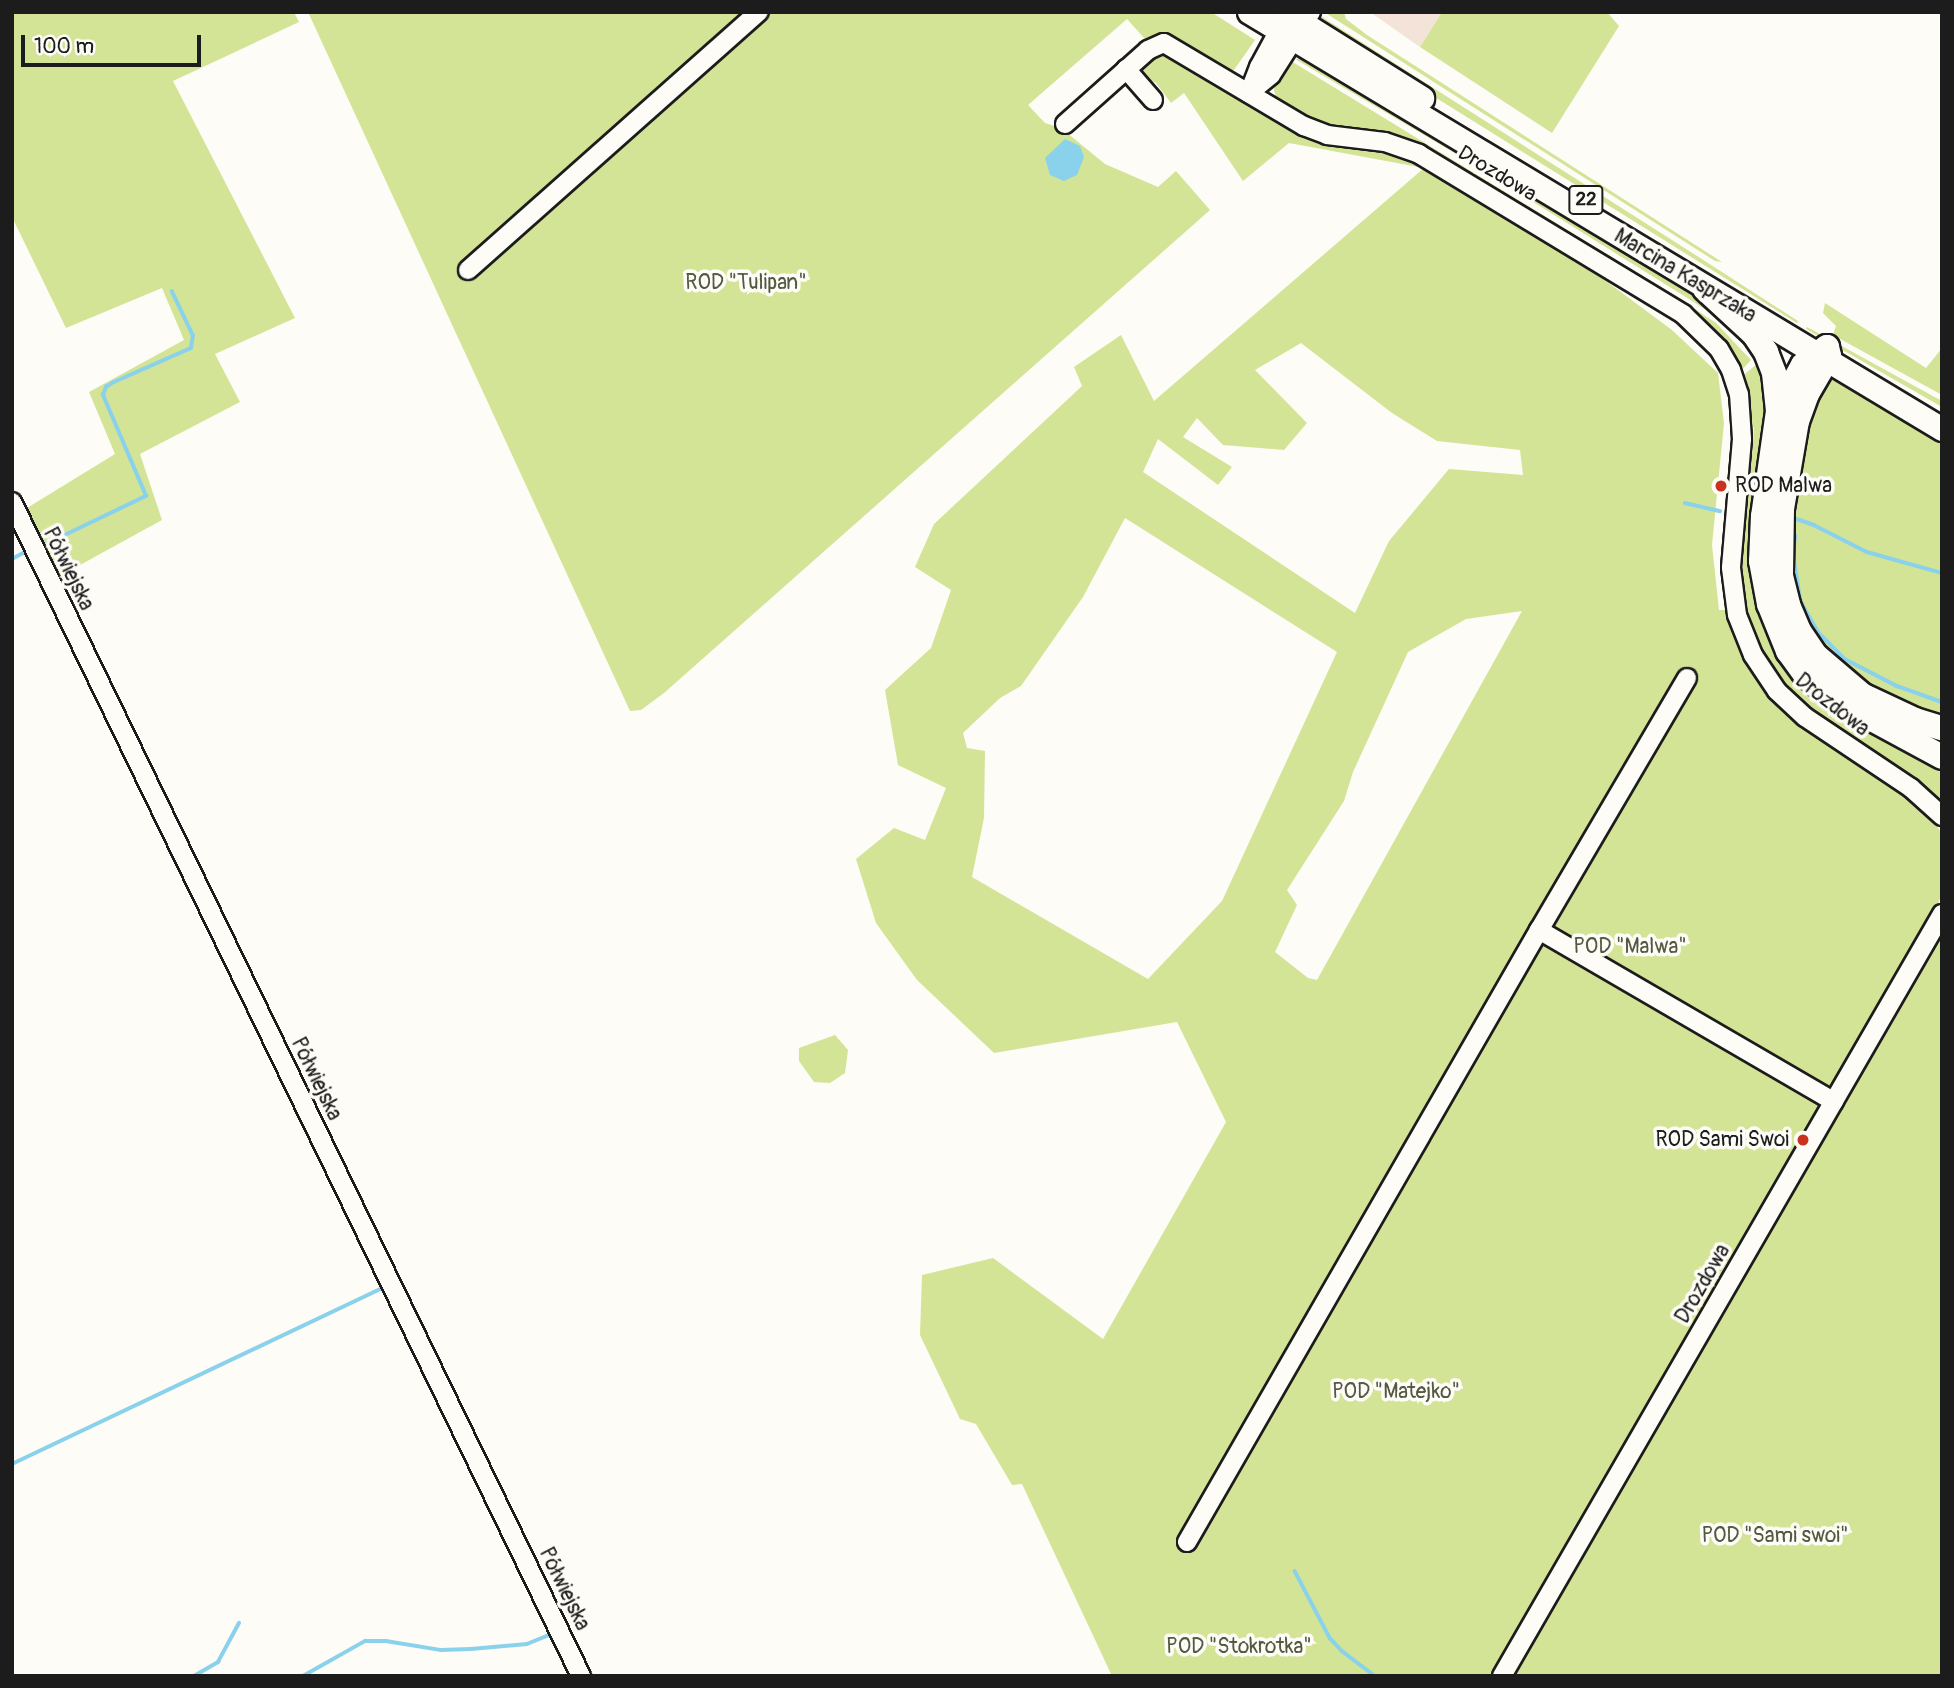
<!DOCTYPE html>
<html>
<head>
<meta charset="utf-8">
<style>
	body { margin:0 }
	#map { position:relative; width:1954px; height:1688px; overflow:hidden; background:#fdfcf7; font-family:Pangolin,sans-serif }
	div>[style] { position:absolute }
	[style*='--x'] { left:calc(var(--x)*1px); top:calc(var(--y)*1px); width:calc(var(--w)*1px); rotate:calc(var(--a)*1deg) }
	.built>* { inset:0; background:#f3e3d8 }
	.green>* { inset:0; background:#d3e497 }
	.water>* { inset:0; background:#8ad1eb }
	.stream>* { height:3.5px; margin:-1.75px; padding:0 1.75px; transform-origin:1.75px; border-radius:1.75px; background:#8ad1eb }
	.roads { filter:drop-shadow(2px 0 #1c1c1c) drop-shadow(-2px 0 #1c1c1c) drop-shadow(0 2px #1c1c1c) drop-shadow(0 -2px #1c1c1c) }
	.minor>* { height:18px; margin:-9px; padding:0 9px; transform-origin:9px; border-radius:9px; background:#fdfcf7 }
	.major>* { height:23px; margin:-11.5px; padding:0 11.5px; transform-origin:11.5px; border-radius:11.5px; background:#fdfcf7 }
	.highway>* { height:24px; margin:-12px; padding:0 12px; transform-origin:12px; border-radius:12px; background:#fdfcf7 }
	.dots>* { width:19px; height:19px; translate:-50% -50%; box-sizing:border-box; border:4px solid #fdfcf7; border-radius:50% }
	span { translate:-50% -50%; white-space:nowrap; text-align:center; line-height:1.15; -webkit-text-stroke:7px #fdfcf7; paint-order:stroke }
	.shield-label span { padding:2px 5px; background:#fdfcf7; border:2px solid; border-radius:5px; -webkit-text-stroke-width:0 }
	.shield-label { font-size:19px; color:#1c1c1c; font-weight:700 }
	.street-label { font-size:21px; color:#1c1c1c }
	.park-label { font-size:21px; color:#535841 }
	.poi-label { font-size:21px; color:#1c1c1c }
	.left { translate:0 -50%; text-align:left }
	.right { translate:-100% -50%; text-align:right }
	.frame { position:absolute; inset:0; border:14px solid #1c1c1c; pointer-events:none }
	.scale { position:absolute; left:21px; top:35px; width:180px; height:32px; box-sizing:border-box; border:4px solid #1c1c1c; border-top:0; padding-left:9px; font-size:21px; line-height:24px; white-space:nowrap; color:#1c1c1c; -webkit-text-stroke:5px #fdfcf7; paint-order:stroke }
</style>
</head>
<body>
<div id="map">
	<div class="built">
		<div style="clip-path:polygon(1370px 12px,1442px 12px,1420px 47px)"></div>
	</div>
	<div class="green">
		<div style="clip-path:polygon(12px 12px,294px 12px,299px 22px,173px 81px,295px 318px,215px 354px,240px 402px,140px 454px,162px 520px,49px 582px,27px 508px,115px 454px,89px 392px,184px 340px,162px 288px,66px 328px,12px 217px)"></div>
		<div style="clip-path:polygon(308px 12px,1211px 12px,1255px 40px,1234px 70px,1224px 74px,1158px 34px,1143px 46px,1144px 38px,1127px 19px,1028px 105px,1045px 123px,1061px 128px,1105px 164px,1158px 187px,1176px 171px,1210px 210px,664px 693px,641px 710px,630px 711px)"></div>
		<div style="clip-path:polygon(1324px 12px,1344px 12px,1346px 19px,1367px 35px,1722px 262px,1715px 261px)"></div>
		<div style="clip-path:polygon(1442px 12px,1607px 12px,1619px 26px,1552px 133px,1420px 47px)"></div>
		<div style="clip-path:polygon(1319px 15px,1708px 263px,1798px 321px,1797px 323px,1329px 31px)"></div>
		<div style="clip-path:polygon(evenodd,1157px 48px,1286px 123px,1409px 156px,1587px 267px,1672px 330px,1718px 373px,1724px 423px,1712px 545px,1719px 610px,1727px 610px,1736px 638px,1758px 680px,1783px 706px,1816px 735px,1910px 796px,1926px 810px,1942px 834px,1942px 892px,1936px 911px,1492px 1676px,1112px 1676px,1022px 1484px,1012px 1485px,976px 1424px,960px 1419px,920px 1335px,922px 1275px,993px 1258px,1103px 1339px,1226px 1122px,1177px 1022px,994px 1053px,917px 980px,876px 923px,856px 859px,894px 828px,925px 840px,946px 788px,898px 765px,885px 690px,931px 648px,951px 590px,915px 567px,934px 524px,1082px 386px,1074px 367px,1121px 335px,1154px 401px,1424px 168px,1289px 143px,1243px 181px,1184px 93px,1171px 103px,1156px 83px,1138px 72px,1138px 66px,1157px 48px,1301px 343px,1392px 413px,1437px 441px,1520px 450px,1523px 475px,1449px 469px,1389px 541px,1355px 613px,1143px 472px,1158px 439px,1218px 485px,1232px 467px,1183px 437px,1197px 418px,1223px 445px,1284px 450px,1307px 423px,1255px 370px,1301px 343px,1157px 48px,1125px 518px,1337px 652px,1222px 901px,1148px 979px,972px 877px,984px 818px,985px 751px,967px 748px,963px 733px,1000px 698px,1021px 686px,1083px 597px,1125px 518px,1157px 48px,1522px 611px,1317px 980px,1308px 978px,1275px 952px,1297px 905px,1287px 890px,1344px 801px,1353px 772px,1408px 652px,1466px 619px,1522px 611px)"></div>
		<div style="clip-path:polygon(1305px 58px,1418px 121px,1692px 293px,1720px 311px,1756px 351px,1752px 353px,1718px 318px,1689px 299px,1453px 152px,1295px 59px)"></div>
		<div style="clip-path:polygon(1291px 61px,1677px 297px,1716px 323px,1751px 360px,1740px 372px,1715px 332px,1691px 311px,1424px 149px,1311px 122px,1277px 101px,1274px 90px,1276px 81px)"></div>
		<div style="clip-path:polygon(1825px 303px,1926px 368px,1942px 348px,1942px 395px,1833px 335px,1836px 326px,1823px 313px)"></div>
		<div style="clip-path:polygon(1807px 327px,1942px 401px,1942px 407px,1806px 329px)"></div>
		<div style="clip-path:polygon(1762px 360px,1768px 375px,1756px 581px,1942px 763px,1942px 803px,1821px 722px,1790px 695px,1756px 649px,1737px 587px,1747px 455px,1752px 455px,1754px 427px,1750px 426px,1742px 376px)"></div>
		<div style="clip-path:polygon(1840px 379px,1942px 434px,1942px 721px,1857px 683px,1809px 639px,1786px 560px,1803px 437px,1819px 388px,1831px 380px)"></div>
		<div style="clip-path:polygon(1942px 937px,1942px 1676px,1514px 1676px)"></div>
		<div style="clip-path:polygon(835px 1035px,848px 1050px,845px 1073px,830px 1083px,814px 1082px,799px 1061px,799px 1048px)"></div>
	</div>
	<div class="water">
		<div style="clip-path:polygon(1065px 139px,1080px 146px,1084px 157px,1077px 175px,1064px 181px,1050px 175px,1045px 158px)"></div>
	</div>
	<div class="stream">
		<div style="--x:1685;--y:503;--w:36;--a:13"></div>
		<div style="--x:1794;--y:518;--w:21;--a:19"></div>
		<div style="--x:1814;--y:525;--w:59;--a:27"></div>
		<div style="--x:1867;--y:552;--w:78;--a:15.6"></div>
		<div style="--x:1796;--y:536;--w:16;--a:101"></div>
		<div style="--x:1793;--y:552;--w:51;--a:80.9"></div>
		<div style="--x:1801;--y:602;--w:34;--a:60"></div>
		<div style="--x:1818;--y:632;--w:38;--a:45"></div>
		<div style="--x:1845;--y:659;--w:59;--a:27.4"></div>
		<div style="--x:1897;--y:686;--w:48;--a:19.6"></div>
		<div style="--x:48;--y:543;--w:109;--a:-25.6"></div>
		<div style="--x:146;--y:496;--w:110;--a:-113.1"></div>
		<div style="--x:103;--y:395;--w:9;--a:-69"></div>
		<div style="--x:106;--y:387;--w:9;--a:-32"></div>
		<div style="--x:114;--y:382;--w:84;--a:-23.8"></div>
		<div style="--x:191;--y:348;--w:12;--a:-81"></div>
		<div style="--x:193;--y:336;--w:49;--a:-115.5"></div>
		<div style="--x:12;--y:559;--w:19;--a:-28"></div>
		<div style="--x:12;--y:1464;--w:412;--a:-25.4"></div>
		<div style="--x:384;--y:1287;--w:3;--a:72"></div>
		<div style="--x:1295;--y:1571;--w:76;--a:62.4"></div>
		<div style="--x:1330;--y:1638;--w:18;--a:47"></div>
		<div style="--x:1342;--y:1651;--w:41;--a:37.1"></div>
		<div style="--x:194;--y:1676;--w:28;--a:-30"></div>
		<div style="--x:218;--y:1662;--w:44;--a:-61.7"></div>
		<div style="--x:303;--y:1676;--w:71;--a:-29.4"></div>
		<div style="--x:365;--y:1641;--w:21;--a:0"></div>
		<div style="--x:386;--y:1641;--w:56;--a:9.3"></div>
		<div style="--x:441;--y:1650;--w:30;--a:-2"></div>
		<div style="--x:471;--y:1649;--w:56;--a:-5.1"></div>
		<div style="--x:527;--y:1644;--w:27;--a:-22"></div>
	</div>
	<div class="roads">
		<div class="minor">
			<div style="--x:1126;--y:69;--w:41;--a:48.9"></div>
			<div style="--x:1249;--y:93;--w:28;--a:-39"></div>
			<div style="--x:1271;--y:75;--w:75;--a:-57.6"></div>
			<div style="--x:1249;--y:93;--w:28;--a:-69"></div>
			<div style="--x:1259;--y:67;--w:52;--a:-61.5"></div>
			<div style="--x:1065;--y:124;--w:111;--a:-41.7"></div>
			<div style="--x:1148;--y:50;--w:17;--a:-24"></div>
			<div style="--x:1164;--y:43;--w:163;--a:30.7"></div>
			<div style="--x:1304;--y:126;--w:25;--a:21"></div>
			<div style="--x:1327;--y:135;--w:58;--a:6.9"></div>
			<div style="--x:1385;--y:142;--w:36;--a:19"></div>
			<div style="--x:1419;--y:154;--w:309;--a:31.2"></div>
			<div style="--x:1683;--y:314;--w:50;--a:44.2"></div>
			<div style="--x:1719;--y:349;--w:24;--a:60"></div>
			<div style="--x:1731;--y:370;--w:25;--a:72"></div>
			<div style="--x:1739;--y:394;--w:45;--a:86.2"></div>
			<div style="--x:1742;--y:439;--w:129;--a:94.9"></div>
			<div style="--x:1731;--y:568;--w:47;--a:82.7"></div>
			<div style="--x:1737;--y:615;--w:43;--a:68.2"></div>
			<div style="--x:1753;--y:655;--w:43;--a:56.3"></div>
			<div style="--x:1777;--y:691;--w:38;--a:43"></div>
			<div style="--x:1805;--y:717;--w:128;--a:33.8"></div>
			<div style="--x:1911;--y:788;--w:42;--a:42.1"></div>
			<div style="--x:468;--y:270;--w:389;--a:-41.6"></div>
			<div style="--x:12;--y:502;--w:1305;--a:64.14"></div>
			<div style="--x:1687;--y:678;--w:292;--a:120.4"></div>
			<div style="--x:1539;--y:930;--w:341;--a:30.2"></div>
			<div style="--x:1187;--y:1542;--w:706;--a:-60.09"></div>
			<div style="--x:1502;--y:1676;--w:880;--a:-60"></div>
		</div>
		<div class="major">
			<div style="--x:1249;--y:12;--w:809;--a:31.04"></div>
			<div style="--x:1285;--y:12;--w:162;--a:32.1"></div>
		</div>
		<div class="highway">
			<div style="--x:1705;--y:289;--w:67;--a:42.6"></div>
			<div style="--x:1754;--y:334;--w:22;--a:56"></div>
			<div style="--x:1766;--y:352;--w:22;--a:69"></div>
			<div style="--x:1774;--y:373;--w:38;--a:84"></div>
			<div style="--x:1778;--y:411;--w:106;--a:98.1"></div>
			<div style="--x:1763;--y:516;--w:45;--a:92.5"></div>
			<div style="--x:1761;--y:561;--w:44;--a:79.5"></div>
			<div style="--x:1769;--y:604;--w:51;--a:68"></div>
			<div style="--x:1788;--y:651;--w:29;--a:54"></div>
			<div style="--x:1805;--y:674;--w:37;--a:41"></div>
			<div style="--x:1833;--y:698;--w:124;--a:28.4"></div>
			<div style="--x:1779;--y:409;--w:50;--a:-61.4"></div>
			<div style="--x:1803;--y:365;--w:30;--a:-37"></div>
			<div style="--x:1827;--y:347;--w:9;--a:77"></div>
			<div style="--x:1829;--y:356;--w:44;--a:120.1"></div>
			<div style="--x:1807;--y:394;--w:29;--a:110"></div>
			<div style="--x:1797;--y:421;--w:89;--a:99.7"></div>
			<div style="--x:1782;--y:509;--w:67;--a:90.9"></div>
			<div style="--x:1781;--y:576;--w:30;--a:76"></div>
			<div style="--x:1788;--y:605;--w:28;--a:67"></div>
			<div style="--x:1799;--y:631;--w:29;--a:56"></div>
			<div style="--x:1815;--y:655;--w:62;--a:40.4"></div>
			<div style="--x:1862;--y:695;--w:59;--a:25.3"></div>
			<div style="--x:1915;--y:720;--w:28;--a:17"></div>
		</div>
	</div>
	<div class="dots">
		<div style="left:1721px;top:486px;background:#c8321e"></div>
		<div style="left:1803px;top:1140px;background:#c8321e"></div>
	</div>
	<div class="shield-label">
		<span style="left:1586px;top:200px">22</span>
	</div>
	<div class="street-label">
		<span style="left:1497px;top:174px;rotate:31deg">Drozdowa</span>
		<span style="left:1685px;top:276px;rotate:31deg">Marcina Kasprzaka</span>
		<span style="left:68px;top:569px;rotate:64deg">Półwiejska</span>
		<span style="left:1832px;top:705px;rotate:38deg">Drozdowa</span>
		<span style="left:316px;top:1079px;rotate:64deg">Półwiejska</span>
		<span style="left:1703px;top:1284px;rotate:-60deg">Drozdowa</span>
		<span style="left:564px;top:1589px;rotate:64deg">Półwiejska</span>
	</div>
	<div class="park-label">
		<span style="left:746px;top:283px">ROD "Tulipan"</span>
		<span style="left:1630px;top:947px">POD "Malwa"</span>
		<span style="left:1396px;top:1392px">POD "Matejko"</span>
		<span style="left:1775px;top:1536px">POD "Sami swoi"</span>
		<span style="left:1239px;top:1647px">POD "Stokrotka"</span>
	</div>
	<div class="poi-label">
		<span class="left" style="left:1735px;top:486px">ROD Malwa</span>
		<span class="right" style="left:1789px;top:1140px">ROD Sami Swoi</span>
	</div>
	<div class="frame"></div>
	<div class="scale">100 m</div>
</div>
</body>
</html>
